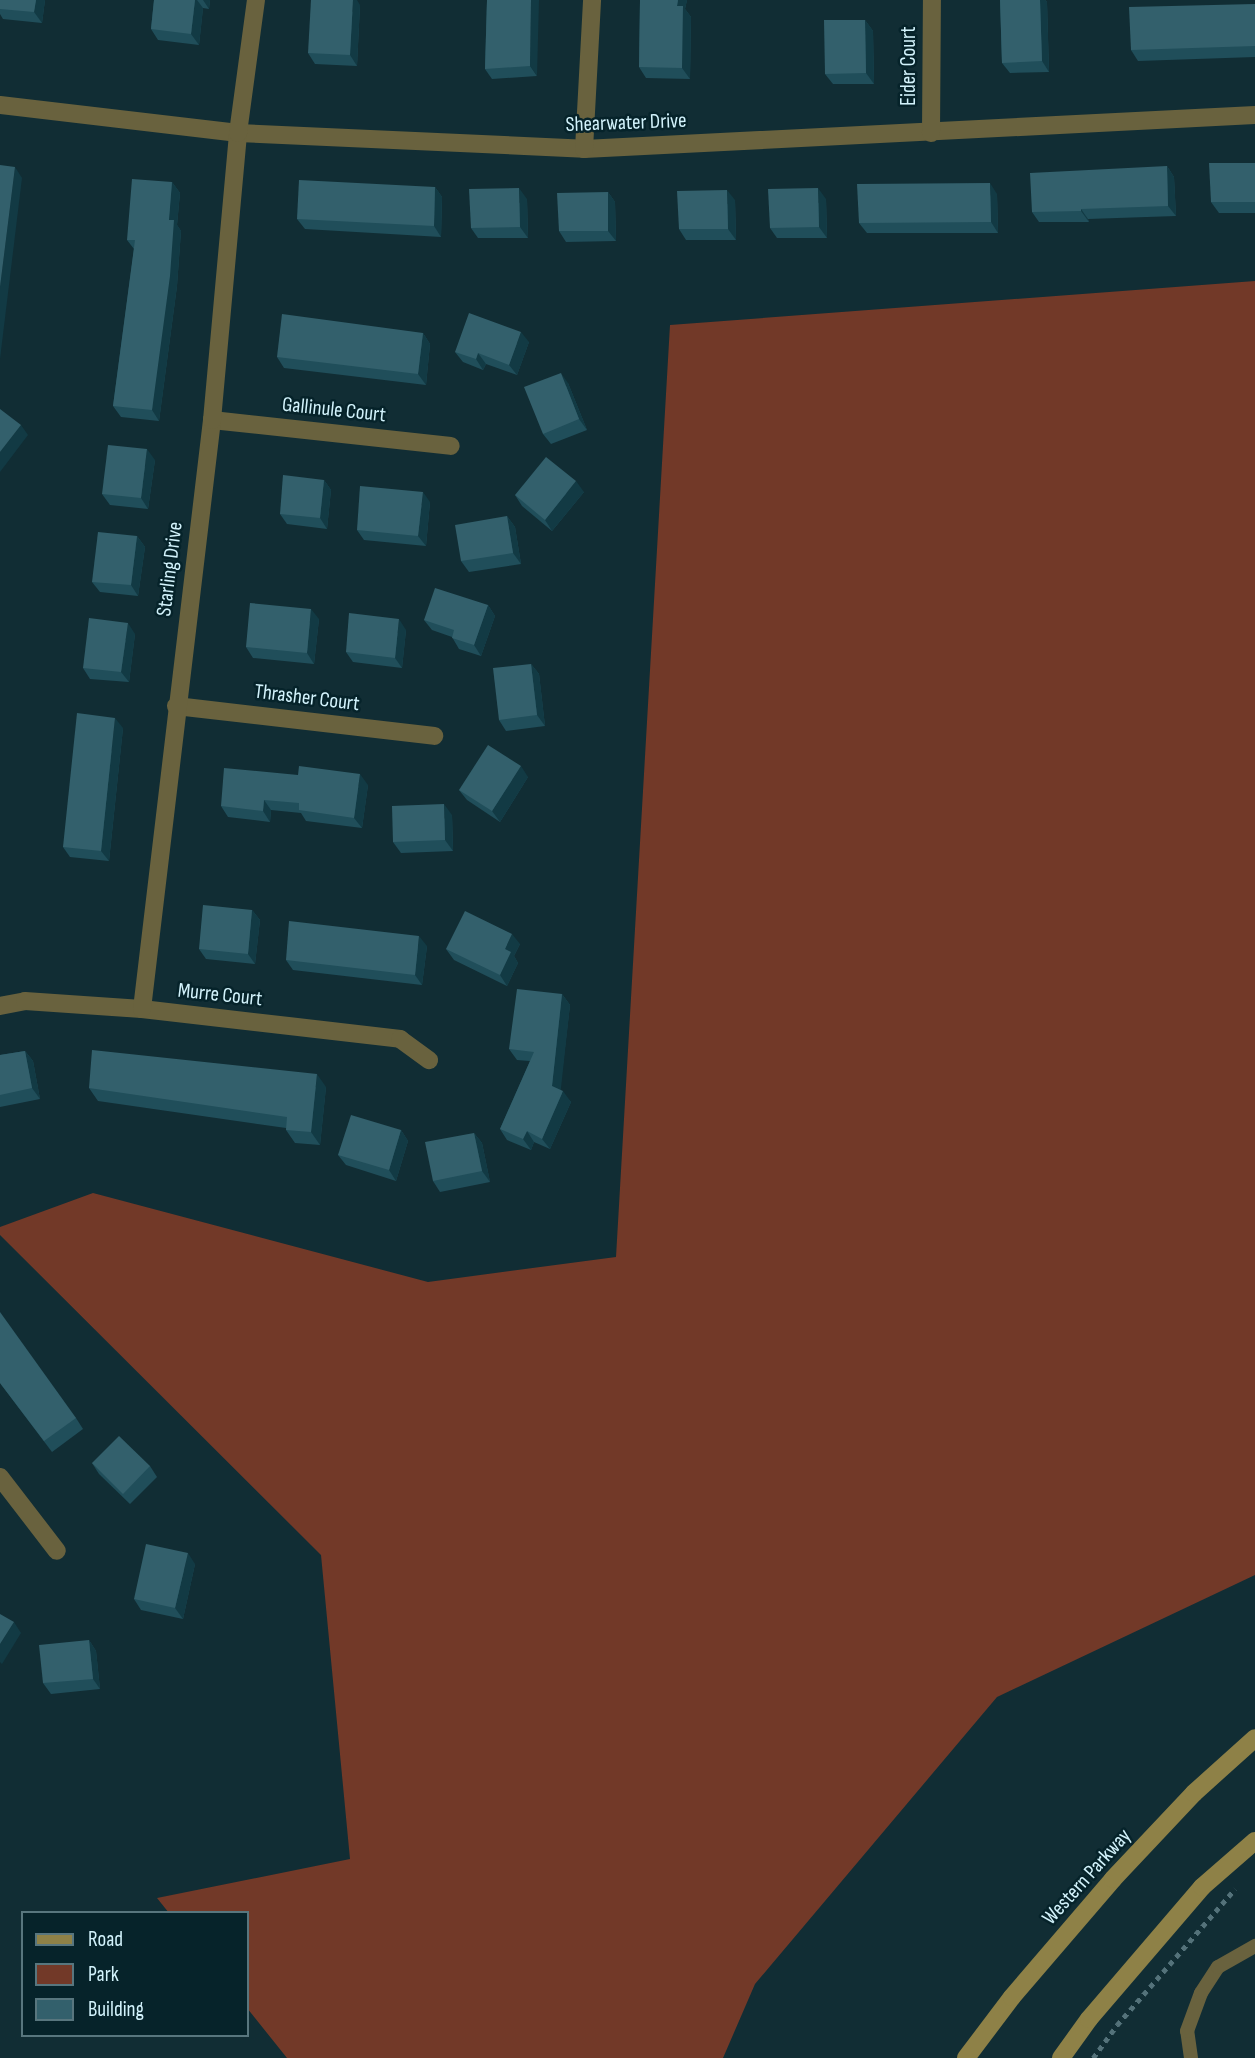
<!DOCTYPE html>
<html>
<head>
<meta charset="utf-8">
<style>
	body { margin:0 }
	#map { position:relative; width:1255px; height:2058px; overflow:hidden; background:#112d34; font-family:"Sofia Sans Condensed",sans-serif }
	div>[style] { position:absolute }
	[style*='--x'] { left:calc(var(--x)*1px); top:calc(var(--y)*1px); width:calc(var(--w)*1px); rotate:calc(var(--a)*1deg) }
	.green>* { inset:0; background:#723928 }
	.path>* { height:4.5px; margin-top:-2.25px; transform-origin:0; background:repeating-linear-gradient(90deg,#54727a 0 5px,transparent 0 10px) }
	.service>* { height:14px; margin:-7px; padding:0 7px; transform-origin:7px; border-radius:7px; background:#69623e }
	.minor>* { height:18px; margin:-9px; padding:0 9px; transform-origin:9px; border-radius:9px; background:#69623e }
	.secondary>* { height:18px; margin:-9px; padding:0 9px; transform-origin:9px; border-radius:9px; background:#8e8147 }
	.wall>* { inset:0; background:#204e5a }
	.shaded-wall>* { inset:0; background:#123a44 }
	.building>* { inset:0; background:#33606c }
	span { translate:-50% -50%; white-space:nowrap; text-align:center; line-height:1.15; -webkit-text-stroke:5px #06232a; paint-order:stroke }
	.street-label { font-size:21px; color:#d3f3fc }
	.legend { position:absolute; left:21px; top:1911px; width:228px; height:126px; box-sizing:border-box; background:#06232a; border:2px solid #58767e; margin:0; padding:9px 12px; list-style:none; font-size:21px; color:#d3f3fc }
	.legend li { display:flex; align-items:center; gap:14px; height:35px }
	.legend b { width:35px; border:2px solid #58767e }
</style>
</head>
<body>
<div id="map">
	<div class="green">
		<div style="clip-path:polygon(1255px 281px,1255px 1575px,997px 1697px,755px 1984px,723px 2058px,287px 2058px,247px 2008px,247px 1913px,169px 1913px,157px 1898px,350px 1859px,321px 1555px,0 1235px,0 1227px,93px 1193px,428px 1282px,616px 1257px,670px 325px)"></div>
	</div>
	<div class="path">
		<div style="--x:1093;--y:2058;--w:41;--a:-54"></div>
		<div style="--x:1117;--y:2025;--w:180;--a:-49.1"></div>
	</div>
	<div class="service">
		<div style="--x:1191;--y:2058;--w:27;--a:-98"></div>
		<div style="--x:1187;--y:2031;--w:40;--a:-69.8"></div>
		<div style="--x:1201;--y:1993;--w:31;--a:-57"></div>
		<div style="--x:1218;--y:1967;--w:43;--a:-29.6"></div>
	</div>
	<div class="minor">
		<div style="--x:0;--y:105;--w:240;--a:6.7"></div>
		<div style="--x:238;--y:133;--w:346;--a:2.6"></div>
		<div style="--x:584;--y:149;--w:672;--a:-2.9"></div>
		<div style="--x:931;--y:133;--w:133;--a:-89.6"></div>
		<div style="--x:584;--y:149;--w:149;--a:-86.9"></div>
		<div style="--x:212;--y:420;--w:240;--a:6.2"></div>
		<div style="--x:176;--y:706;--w:260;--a:6.6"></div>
		<div style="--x:0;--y:1006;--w:25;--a:-11"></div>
		<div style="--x:25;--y:1001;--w:117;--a:3.9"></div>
		<div style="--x:142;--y:1009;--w:260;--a:6.6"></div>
		<div style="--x:400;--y:1039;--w:36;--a:36"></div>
		<div style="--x:142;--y:1009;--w:593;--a:-83.22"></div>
		<div style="--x:212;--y:420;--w:288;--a:-84.8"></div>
		<div style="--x:238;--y:133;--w:134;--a:-82.3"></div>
		<div style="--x:0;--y:1477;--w:93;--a:52.4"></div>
	</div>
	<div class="secondary">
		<div style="--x:966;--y:2058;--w:76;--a:-53"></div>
		<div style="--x:1012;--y:1997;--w:155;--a:-49.4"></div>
		<div style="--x:1113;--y:1879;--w:118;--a:-46.7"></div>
		<div style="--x:1194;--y:1793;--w:82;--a:-42"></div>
		<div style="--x:1061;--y:2058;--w:48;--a:-54.3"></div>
		<div style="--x:1089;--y:2019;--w:174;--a:-49.4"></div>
		<div style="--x:1202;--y:1887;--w:70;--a:-41"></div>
	</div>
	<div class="wall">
		<div style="clip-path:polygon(0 0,45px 0,42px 23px,3px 19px,0 14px)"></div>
		<div style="clip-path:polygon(154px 0,210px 0,209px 9px,203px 8px,199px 45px,158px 40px,151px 29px)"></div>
		<div style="clip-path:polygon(487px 0,537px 76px,492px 79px,485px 69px)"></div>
		<div style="clip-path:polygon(640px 0,687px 0,685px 9px,691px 17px,690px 79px,646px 78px,639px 67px)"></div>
		<div style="clip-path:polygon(1000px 0,1045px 0,1047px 2px,1049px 72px,1010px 73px,1002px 63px)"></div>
		<div style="clip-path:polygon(1255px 4px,1255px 57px,1138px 61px,1131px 50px)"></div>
		<div style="clip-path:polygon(360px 5px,357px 66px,315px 64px,308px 53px)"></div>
		<div style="clip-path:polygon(865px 20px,873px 31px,874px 84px,833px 84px,825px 74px)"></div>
		<div style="clip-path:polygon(1255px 163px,1255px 213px,1219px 213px,1211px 202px)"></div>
		<div style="clip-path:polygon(1167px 166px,1174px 177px,1176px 216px,1088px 219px,1089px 222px,1039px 222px,1032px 212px)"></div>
		<div style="clip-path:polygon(172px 182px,180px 193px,177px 225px,181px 231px,177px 286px,159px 421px,121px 417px,113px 406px,134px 249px,127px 240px)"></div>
		<div style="clip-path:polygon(435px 187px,442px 197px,441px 237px,305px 229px,297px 219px)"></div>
		<div style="clip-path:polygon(608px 192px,615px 202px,616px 241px,566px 242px,559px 231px)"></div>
		<div style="clip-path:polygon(997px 194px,998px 233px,867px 233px,859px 223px)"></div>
		<div style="clip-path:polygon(527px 199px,528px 238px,478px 238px,471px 228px)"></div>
		<div style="clip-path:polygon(826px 199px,827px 238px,777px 238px,770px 228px)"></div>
		<div style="clip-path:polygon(735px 200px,736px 240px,686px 240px,679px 229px)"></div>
		<div style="clip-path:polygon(423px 333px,430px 344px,426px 385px,284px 368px,277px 357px)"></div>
		<div style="clip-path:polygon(529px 342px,517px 375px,486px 364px,483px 370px,463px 362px,455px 352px)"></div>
		<div style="clip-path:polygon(568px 383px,587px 430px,551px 444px,543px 434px)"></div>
		<div style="clip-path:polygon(155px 460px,148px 509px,110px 505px,102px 494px)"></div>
		<div style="clip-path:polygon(324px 480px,331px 490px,327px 529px,287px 524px,280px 514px)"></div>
		<div style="clip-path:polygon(584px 492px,552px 531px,522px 506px,515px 495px)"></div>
		<div style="clip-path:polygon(430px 502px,426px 546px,364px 540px,357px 530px)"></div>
		<div style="clip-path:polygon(507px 516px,515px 527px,521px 564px,469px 572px,461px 561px)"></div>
		<div style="clip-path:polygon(137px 536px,145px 547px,138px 596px,100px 592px,92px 582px)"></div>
		<div style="clip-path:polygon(488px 605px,495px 616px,481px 656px,459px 649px,452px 637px,432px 630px,424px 620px)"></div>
		<div style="clip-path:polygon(319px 619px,314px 664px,253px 658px,246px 647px)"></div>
		<div style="clip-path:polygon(406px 630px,402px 668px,353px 662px,346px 652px)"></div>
		<div style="clip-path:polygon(135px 634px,129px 682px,90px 679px,83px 668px)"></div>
		<div style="clip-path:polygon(531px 664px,539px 674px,545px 726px,506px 731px,499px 720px)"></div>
		<div style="clip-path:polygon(123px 728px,109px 861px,70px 857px,63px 847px)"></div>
		<div style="clip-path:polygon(528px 777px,500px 822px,467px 800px,459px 790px)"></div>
		<div style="clip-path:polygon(368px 785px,362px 828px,306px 821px,301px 813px,271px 810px,270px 822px,228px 817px,221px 806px)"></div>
		<div style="clip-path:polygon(452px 815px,453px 851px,401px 853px,393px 842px)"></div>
		<div style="clip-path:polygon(252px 910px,260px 920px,255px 964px,206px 959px,199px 949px)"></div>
		<div style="clip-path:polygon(520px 944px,514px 956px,518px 963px,507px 986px,454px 960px,446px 949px)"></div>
		<div style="clip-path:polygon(427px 946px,422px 985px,293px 970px,286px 960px)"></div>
		<div style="clip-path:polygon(562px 994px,570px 1005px,560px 1090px,571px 1102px,550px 1149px,534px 1142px,531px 1150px,507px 1140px,500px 1129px,530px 1061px,517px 1060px,509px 1049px)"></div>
		<div style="clip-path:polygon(25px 1051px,33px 1061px,40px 1099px,0 1107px,0 1055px)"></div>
		<div style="clip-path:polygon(326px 1087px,320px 1145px,295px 1143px,286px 1130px,286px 1128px,98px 1101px,89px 1088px)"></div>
		<div style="clip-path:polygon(401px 1130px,408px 1141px,396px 1181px,346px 1165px,338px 1155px)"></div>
		<div style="clip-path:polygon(474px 1133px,482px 1143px,490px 1182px,440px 1192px,433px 1181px)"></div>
		<div style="clip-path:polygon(0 1383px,76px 1418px,83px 1429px,52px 1452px)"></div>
		<div style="clip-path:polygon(92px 1463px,150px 1466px,157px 1477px,130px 1504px,99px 1474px)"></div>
		<div style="clip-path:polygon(195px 1564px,183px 1619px,141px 1610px,134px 1599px)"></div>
		<div style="clip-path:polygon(89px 1640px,96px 1651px,100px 1689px,51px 1694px,43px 1683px)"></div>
	</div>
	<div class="shaded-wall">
		<div style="clip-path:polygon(36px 0,45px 0,42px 23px,34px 12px)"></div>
		<div style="clip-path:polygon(195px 0,197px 0,203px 8px,199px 45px,191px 34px)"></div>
		<div style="clip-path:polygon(203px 0,210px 0,209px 9px)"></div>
		<div style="clip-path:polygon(353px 0,357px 0,360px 5px,357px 66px,350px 55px)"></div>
		<div style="clip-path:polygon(531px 0,539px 0,537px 76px,530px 66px)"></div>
		<div style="clip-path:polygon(678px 0,687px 0,685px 9px,691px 17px,690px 79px,682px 68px,677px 6px)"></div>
		<div style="clip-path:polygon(1040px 0,1045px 0,1047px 2px,1049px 72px,1042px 61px)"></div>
		<div style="clip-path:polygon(865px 20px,873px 31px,874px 84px,866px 73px)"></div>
		<div style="clip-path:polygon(1167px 166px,1174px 177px,1176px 216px,1168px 206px)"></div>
		<div style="clip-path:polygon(15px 167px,22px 178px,0 359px,0 287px)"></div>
		<div style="clip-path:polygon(172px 182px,180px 193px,177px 225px,181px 231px,177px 286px,159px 421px,152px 410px)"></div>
		<div style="clip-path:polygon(990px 183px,997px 194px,998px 233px,991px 222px)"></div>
		<div style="clip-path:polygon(435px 187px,442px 197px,441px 237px,434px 226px)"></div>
		<div style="clip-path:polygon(519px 188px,527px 199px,528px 238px,520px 227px)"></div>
		<div style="clip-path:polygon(818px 188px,826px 199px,827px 238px,819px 227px)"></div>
		<div style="clip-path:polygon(727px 190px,735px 200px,736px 240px,728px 229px)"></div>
		<div style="clip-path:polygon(608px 192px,615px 202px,616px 241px,608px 231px)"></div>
		<div style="clip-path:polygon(1081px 209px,1088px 219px,1089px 222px,1081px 211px)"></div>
		<div style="clip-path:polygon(521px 332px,529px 342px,517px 375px,509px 365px)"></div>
		<div style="clip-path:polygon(423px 333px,430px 344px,426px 385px,418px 374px)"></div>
		<div style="clip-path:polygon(478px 353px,486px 364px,483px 370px,476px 359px)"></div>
		<div style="clip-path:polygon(561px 373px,568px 383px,587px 430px,579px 419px)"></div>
		<div style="clip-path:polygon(21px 425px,28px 435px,0 472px,0 452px)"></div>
		<div style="clip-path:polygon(147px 449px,155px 460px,148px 509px,141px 498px)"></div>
		<div style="clip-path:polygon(324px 480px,331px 490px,327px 529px,320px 518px)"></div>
		<div style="clip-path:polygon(576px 481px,584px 492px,552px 531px,545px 520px)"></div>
		<div style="clip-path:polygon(423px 492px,430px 502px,426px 546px,418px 536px)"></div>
		<div style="clip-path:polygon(507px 516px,515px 527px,521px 564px,513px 553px)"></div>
		<div style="clip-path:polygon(137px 536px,145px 547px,138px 596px,131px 585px)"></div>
		<div style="clip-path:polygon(488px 605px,495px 616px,481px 656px,474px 645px)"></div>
		<div style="clip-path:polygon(311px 609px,319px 619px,314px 664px,307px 653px)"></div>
		<div style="clip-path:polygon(399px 619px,406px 630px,402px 668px,395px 658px)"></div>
		<div style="clip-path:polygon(128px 623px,135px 634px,129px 682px,121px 672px)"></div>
		<div style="clip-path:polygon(531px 664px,539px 674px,545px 726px,537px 715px)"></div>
		<div style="clip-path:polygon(115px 718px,123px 728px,109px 861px,101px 851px)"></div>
		<div style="clip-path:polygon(521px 766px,528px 777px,500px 822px,492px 811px)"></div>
		<div style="clip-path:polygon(360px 774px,368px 785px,362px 828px,354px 818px)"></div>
		<div style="clip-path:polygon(264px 800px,271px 810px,270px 822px,263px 811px)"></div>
		<div style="clip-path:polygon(444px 804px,452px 815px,453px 851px,445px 840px)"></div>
		<div style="clip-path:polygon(252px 910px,260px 920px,255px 964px,248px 954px)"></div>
		<div style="clip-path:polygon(512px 934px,520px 944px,514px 956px,518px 963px,507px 986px,500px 975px,505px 949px)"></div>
		<div style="clip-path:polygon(419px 936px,427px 946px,422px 985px,415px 975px)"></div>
		<div style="clip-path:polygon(562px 994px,570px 1005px,560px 1097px,552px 1086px)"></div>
		<div style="clip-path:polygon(25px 1051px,33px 1061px,40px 1099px,32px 1088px)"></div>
		<div style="clip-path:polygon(317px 1074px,326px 1087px,320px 1145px,311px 1132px)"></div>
		<div style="clip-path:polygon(563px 1091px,571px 1102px,550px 1149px,542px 1139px)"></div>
		<div style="clip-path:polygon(401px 1130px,408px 1141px,396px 1181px,389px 1170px)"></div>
		<div style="clip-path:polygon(527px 1131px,534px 1142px,531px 1150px,523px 1139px)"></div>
		<div style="clip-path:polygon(474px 1133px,482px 1143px,490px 1182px,482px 1171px)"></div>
		<div style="clip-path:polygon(188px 1553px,195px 1564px,183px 1619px,175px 1608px)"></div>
		<div style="clip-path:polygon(14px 1622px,21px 1633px,2px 1664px,0 1662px,0 1644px)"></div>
		<div style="clip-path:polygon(89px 1640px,96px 1651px,100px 1689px,93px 1679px)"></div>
	</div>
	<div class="building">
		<div style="clip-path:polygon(0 0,36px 0,34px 12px,0 9px)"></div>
		<div style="clip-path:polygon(154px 0,195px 0,191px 34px,151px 29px)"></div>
		<div style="clip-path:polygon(311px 0,353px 0,350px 55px,308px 53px)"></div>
		<div style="clip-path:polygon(487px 0,531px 0,530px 66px,485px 69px)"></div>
		<div style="clip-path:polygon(640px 0,678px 0,677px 6px,683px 6px,682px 68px,639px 67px)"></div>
		<div style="clip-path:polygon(1000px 0,1040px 0,1042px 61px,1002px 63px)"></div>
		<div style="clip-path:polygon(1255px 4px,1255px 46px,1131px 50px,1129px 7px)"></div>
		<div style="clip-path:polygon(824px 20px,865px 20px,866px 73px,825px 74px)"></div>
		<div style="clip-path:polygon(1209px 163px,1255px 163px,1255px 202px,1211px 202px)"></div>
		<div style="clip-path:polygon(0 165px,15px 167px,0 287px)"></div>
		<div style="clip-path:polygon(1167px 166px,1168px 206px,1081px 209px,1081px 211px,1032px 212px,1030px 173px)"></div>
		<div style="clip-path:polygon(132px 179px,172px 182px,169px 220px,174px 220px,170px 276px,152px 410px,113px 406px,135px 240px,127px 240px)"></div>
		<div style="clip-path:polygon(299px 180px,435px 187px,434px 226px,297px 219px)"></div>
		<div style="clip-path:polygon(990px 183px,991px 222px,859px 223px,857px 184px)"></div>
		<div style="clip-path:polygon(519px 188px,520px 227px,471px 228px,469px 189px)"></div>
		<div style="clip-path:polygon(818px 188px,819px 227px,770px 228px,768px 189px)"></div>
		<div style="clip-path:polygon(727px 190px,728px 229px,679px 229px,677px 191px)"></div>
		<div style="clip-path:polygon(608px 192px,608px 231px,559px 231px,557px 193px)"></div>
		<div style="clip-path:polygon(469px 313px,521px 332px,509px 365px,478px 353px,476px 359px,455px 352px)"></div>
		<div style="clip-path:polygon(282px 314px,423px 333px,418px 374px,277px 357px)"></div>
		<div style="clip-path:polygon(561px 373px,579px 419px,543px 434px,524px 387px)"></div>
		<div style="clip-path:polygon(0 409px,21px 425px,0 452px)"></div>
		<div style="clip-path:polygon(108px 445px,147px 449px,141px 498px,102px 494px)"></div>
		<div style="clip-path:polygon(546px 457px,576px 481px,545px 520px,515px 495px)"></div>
		<div style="clip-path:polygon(283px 475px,324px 480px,320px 518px,280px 514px)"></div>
		<div style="clip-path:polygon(360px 486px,423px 492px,418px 536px,357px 530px)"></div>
		<div style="clip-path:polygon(507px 516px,513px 553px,461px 561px,455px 525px)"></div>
		<div style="clip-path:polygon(98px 532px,137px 536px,131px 585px,92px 582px)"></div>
		<div style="clip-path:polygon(435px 588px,488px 605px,474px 645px,452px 638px,454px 630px,424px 620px)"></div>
		<div style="clip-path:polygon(250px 603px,311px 609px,307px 653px,246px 647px)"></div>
		<div style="clip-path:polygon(349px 613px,399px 619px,395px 658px,346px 652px)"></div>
		<div style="clip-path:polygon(89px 618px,128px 623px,121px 672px,83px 668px)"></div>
		<div style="clip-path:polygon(531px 664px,537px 715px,499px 720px,493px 668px)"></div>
		<div style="clip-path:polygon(77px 713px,115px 718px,101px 851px,63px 847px)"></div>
		<div style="clip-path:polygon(488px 745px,521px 766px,492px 811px,459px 790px)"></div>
		<div style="clip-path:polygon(299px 766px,360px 774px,354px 818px,299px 810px,299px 803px,264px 800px,263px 811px,221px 806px,224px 768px,298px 775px)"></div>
		<div style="clip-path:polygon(444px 804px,445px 840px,393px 842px,392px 806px)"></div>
		<div style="clip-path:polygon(203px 905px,252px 910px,248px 954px,199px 949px)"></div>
		<div style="clip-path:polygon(465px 911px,512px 934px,505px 949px,511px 952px,500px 975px,446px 949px)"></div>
		<div style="clip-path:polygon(289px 921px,419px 936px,415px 975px,286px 960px)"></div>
		<div style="clip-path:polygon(517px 989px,562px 994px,552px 1086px,563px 1091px,542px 1139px,527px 1131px,523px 1139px,500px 1129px,534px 1052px,509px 1049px)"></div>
		<div style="clip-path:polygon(92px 1050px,317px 1074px,311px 1132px,286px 1130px,287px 1117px,89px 1088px)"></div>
		<div style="clip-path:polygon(25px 1051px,32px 1088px,0 1095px,0 1055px)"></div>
		<div style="clip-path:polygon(351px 1115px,401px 1130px,389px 1170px,338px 1155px)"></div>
		<div style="clip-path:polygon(474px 1133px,482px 1171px,433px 1181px,425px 1142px)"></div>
		<div style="clip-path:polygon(0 1312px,76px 1418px,44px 1441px,0 1383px)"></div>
		<div style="clip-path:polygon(119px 1436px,150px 1466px,123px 1494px,92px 1463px)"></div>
		<div style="clip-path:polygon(146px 1544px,188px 1553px,175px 1608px,134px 1599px)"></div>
		<div style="clip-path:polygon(0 1614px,14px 1622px,0 1644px)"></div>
		<div style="clip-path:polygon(89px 1640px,93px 1679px,43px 1683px,39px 1645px)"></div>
	</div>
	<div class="street-label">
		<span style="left:909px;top:66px;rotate:-90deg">Eider Court</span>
		<span style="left:626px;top:123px;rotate:-2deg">Shearwater Drive</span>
		<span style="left:334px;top:410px;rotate:6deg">Gallinule Court</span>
		<span style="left:170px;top:569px;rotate:-83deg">Starling Drive</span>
		<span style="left:307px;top:698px;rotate:7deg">Thrasher Court</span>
		<span style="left:220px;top:995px;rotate:6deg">Murre Court</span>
		<span style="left:1087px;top:1877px;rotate:-48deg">Western Parkway</span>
	</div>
	<ul class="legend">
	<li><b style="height:9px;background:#8e8147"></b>Road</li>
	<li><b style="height:19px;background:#723928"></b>Park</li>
	<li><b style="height:19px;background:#33606c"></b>Building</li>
	</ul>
</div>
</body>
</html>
